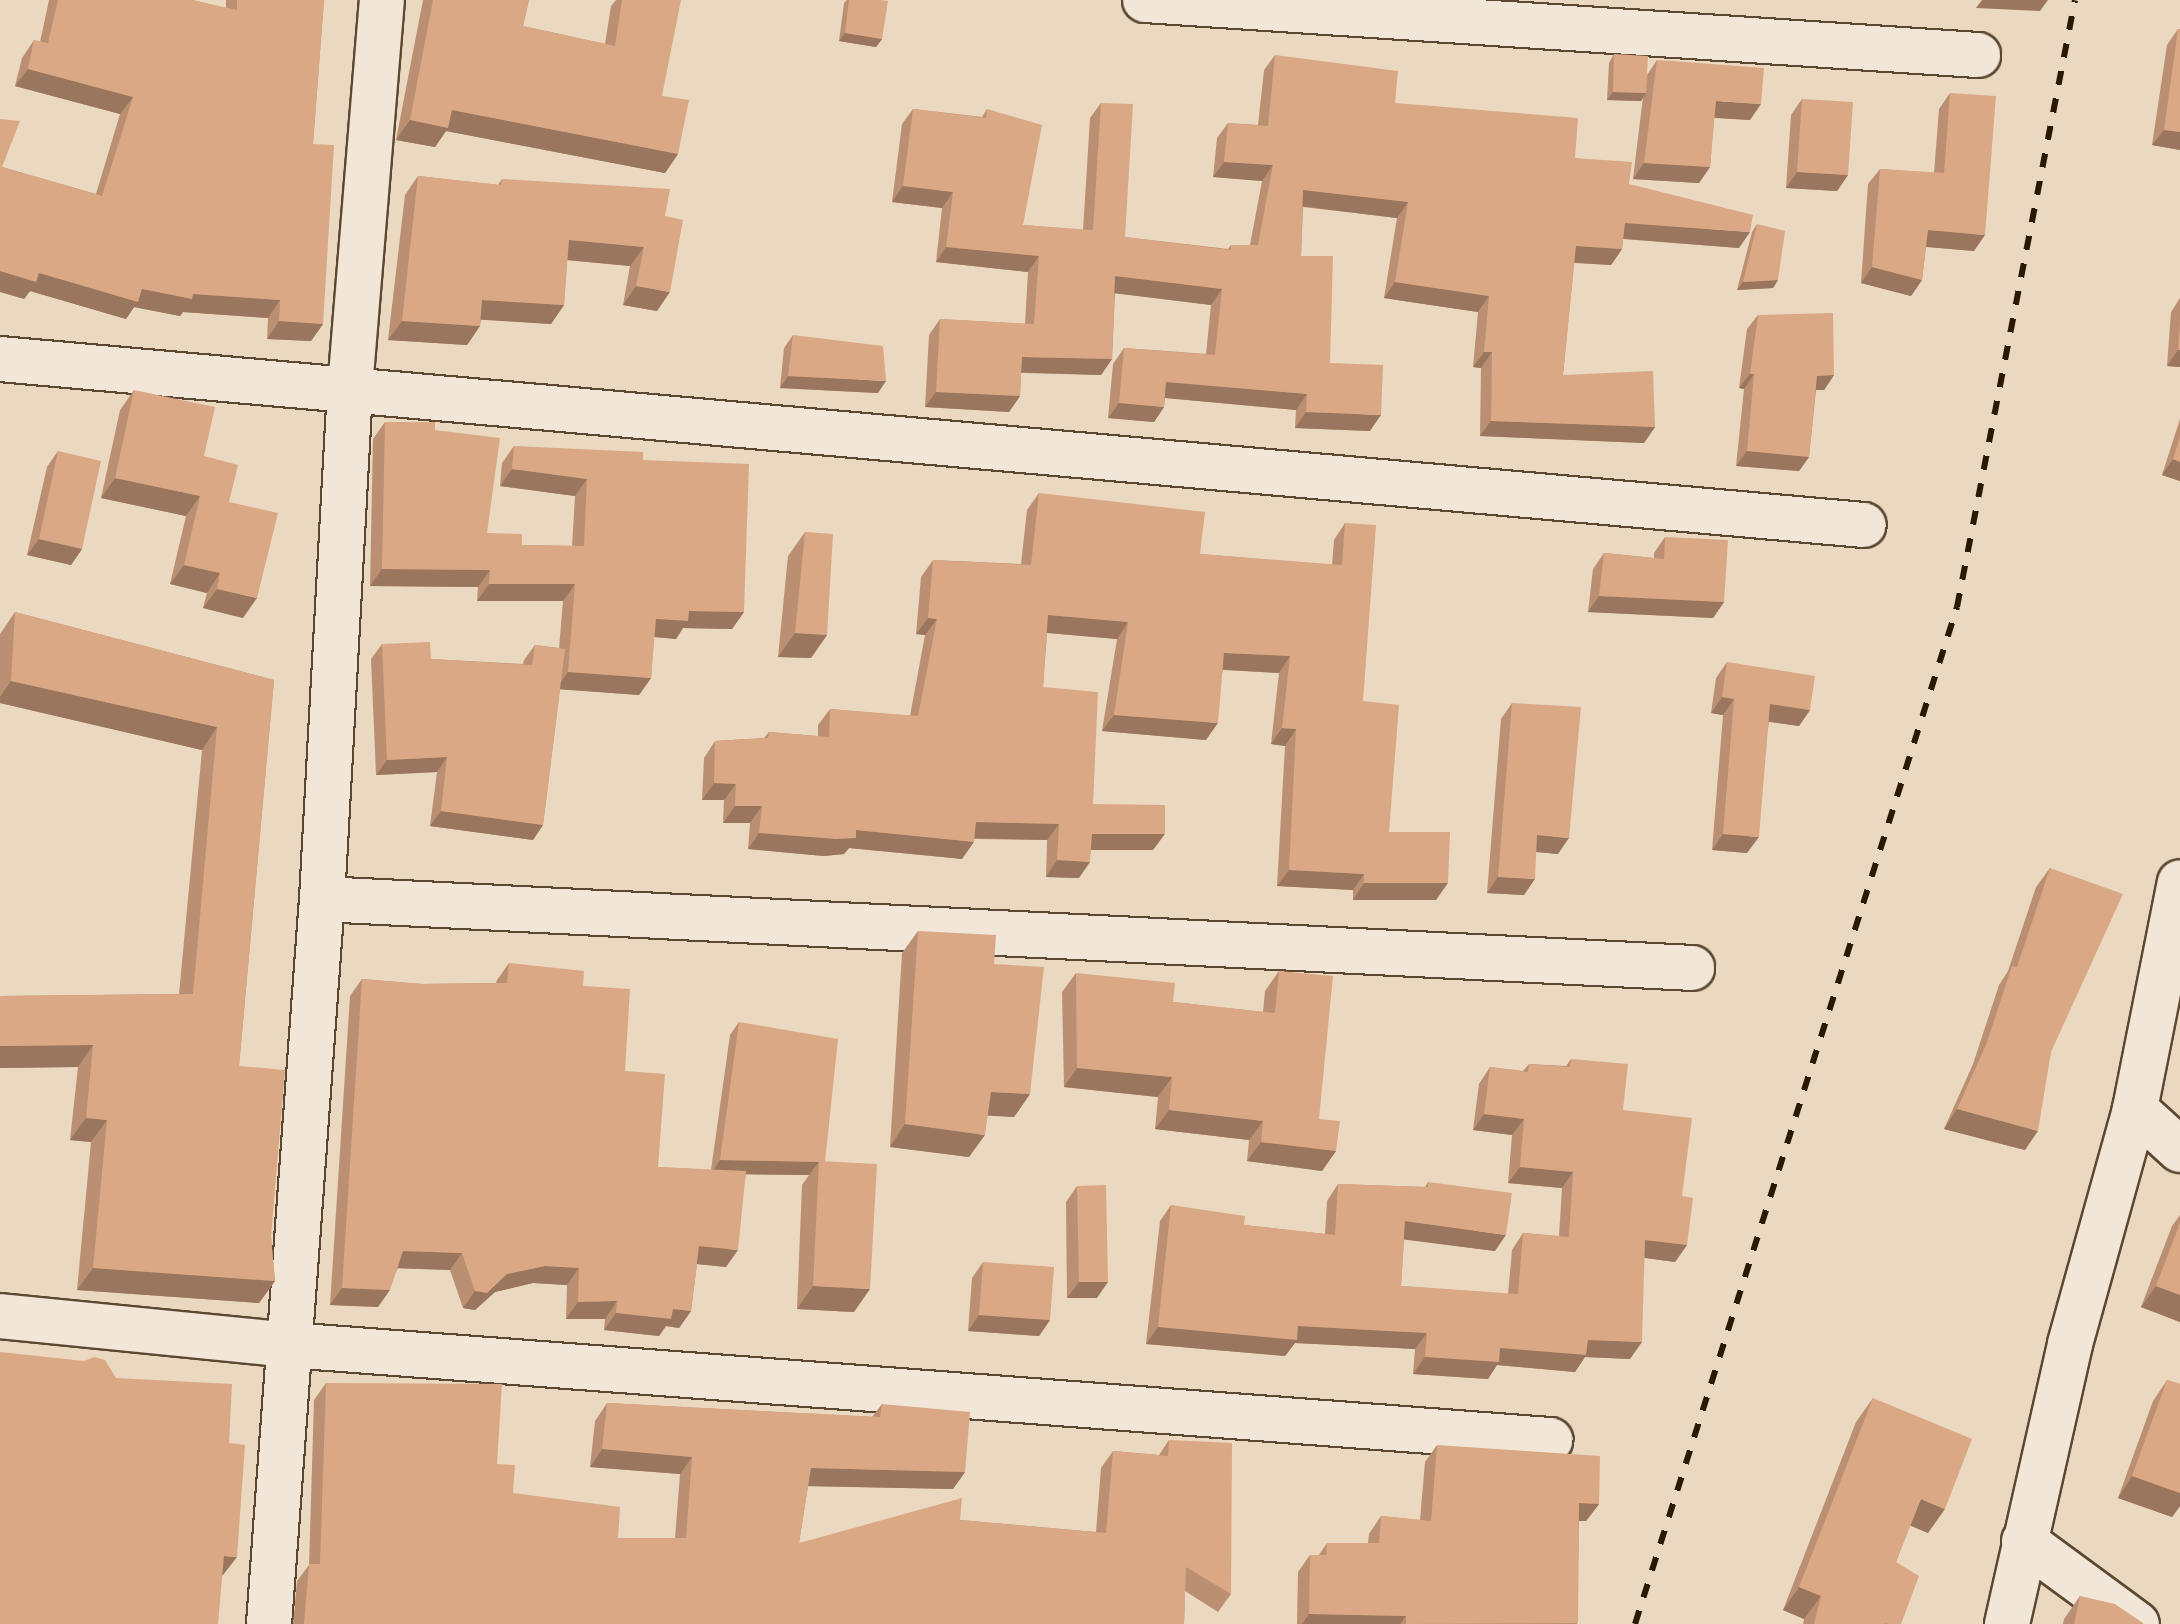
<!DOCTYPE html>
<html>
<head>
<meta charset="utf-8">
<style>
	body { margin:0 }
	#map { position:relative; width:2180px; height:1624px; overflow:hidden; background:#ead8c1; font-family:Cardo,serif }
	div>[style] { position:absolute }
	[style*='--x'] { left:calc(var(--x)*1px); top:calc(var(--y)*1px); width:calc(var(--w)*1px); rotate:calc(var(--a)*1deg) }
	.roads { filter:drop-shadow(2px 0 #5c4830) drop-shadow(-2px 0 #5c4830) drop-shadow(0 2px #5c4830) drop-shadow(0 -2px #5c4830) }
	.minor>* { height:44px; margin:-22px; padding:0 22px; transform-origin:22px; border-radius:22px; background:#f1e6d7 }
	.rail>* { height:6px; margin-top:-3px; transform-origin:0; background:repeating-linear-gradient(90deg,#2c1800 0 14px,transparent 0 28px) }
	.wall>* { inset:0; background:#bb9072 }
	.shaded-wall>* { inset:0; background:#99765d }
	.building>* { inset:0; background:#daa885 }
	span { translate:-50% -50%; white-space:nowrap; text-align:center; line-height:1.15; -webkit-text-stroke:8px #f1e6d7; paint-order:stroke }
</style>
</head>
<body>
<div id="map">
	<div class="roads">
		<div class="minor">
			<div style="--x:1145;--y:0;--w:835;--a:3.78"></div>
			<div style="--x:0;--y:359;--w:1871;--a:5.09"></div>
			<div style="--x:322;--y:899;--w:1372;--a:2.88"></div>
			<div style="--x:2135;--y:1109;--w:61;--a:42.3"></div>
			<div style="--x:0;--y:1316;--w:290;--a:5.7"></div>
			<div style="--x:289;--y:1345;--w:1265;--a:4.31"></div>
			<div style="--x:2024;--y:1541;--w:140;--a:36.3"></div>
			<div style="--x:269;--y:1624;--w:727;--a:-85.82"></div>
			<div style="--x:322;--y:899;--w:512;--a:-86.86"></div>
			<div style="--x:350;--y:388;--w:389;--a:-85.3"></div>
			<div style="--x:2007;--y:1624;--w:287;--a:-77.3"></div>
			<div style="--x:2070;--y:1344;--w:244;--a:-74.5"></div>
			<div style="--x:2135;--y:1109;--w:231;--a:-78.8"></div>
		</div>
	</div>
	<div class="rail">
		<div style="--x:1635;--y:1624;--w:1067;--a:-72.43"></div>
		<div style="--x:1957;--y:607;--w:618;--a:-79"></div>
	</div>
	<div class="wall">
		<div style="clip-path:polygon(49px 0,192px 0,226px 8px,226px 0,324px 0,313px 144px,323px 324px,311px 341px,267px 339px,268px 318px,183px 312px,180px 316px,134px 307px,126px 319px,30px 291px,24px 299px,2px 167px,96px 194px,120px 114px,15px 86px,22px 58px,34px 40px,40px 42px)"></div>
		<div style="clip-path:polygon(423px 0,529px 0,523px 26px,605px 44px,611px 6px,616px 0,622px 0,678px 154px,665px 173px,446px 131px,435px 147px,396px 140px)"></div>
		<div style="clip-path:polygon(847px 0,880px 0,882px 39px,876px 47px,839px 41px,844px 3px)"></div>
		<div style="clip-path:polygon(2178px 29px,2180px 29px,2180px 150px,2152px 145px,2167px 45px)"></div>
		<div style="clip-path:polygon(1614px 54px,1647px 75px,1657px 60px,1750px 120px,1714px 118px,1710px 167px,1699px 183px,1633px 179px,1643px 97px,1641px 101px,1607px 100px,1609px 63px)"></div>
		<div style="clip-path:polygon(1275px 55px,1395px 103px,1575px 158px,1629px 184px,1739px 248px,1623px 239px,1622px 249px,1611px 265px,1574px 263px,1563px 375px,1655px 427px,1644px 443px,1480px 436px,1481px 368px,1473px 367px,1478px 312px,1384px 298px,1397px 218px,1303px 207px,1301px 256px,1330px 363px,1370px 431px,1295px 428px,1296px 410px,1165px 398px,1164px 407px,1154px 422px,1108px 418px,1113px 364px,1124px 348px,1206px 354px,1211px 305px,1115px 293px,1112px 359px,1101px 375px,1021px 373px,1020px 396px,1009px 412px,925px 407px,929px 335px,940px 319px,1025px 324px,1028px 272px,936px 262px,942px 208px,892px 202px,902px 124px,913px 109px,982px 117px,987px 109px,1023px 225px,1083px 230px,1090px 118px,1101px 103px,1125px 237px,1228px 249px,1231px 245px,1250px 245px,1262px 181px,1213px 177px,1217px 138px,1228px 123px,1258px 125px,1264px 70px)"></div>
		<div style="clip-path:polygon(1950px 93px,1974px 251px,1926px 247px,1922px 280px,1911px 296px,1861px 283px,1868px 184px,1880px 169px,1934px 173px,1939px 109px)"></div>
		<div style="clip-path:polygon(1802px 99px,1848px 175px,1837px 191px,1786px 188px,1791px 115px)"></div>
		<div style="clip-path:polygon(418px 176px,498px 185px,502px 179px,665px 216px,657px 311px,623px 305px,630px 266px,567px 260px,564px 305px,551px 324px,481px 319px,480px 326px,467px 345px,388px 340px,405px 195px)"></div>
		<div style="clip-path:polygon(1757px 224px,1778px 280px,1773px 288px,1737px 290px,1752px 232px)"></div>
		<div style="clip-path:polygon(2180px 298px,2180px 367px,2167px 366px,2171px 312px)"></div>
		<div style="clip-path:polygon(1758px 315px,1834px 375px,1824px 390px,1816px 390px,1809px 457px,1799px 471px,1736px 466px,1744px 389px,1739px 388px,1747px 329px)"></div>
		<div style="clip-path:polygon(793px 335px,878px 393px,780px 388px,784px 348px)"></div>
		<div style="clip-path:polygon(134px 390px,204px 456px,229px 502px,243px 618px,203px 608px,207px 593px,170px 584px,186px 516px,101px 498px,120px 410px)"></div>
		<div style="clip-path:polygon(2180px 419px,2180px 481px,2162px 475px)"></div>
		<div style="clip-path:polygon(385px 422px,435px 430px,487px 533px,522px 545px,572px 546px,575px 496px,500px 486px,502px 463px,514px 446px,643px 460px,744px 612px,732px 629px,683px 628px,676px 639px,654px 637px,651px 678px,639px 695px,560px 689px,543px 825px,533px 840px,430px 826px,437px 772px,376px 775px,371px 659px,382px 644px,431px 659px,523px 664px,524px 660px,535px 645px,559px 648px,563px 601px,477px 601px,478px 587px,370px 586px,373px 439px)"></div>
		<div style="clip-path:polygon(58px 451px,82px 549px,71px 565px,27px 555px,47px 467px)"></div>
		<div style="clip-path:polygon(1039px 493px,1200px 554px,1332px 565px,1334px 540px,1345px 523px,1363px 701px,1389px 832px,1436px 900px,1353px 900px,1353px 890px,1277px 886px,1285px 746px,1271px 744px,1279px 673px,1223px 670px,1206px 740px,1102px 731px,1117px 639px,1047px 633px,1043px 687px,1093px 804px,1153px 850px,1091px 850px,1079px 878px,1046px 877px,1047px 840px,974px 839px,962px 859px,849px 848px,844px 854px,824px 856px,748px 849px,750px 823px,723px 823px,724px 800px,702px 800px,704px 758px,715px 741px,764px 738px,769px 732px,818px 736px,818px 725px,830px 709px,910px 716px,925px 635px,916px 634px,921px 577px,933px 560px,1021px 564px,1027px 510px)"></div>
		<div style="clip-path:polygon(805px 532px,827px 635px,811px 658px,778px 657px,788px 556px)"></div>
		<div style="clip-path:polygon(1665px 537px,1724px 602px,1713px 618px,1588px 612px,1593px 569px,1604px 553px,1654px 558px,1654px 553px)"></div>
		<div style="clip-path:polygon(15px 612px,274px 680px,239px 1066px,271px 1237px,275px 1281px,259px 1303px,77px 1290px,91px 1142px,70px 1140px,78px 1067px,0 1068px,0 996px,179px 994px,202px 750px,0 703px,0 634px)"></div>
		<div style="clip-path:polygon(1727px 662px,1810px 710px,1799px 726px,1769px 722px,1747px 853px,1712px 850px,1723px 715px,1711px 713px,1716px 678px)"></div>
		<div style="clip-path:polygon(1512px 703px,1558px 854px,1536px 852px,1524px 895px,1487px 893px,1501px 719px)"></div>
		<div style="clip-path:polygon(2050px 868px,2051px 1052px,2025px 1150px,1944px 1129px,1973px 1064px,1999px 985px,2008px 971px,2036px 887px)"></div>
		<div style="clip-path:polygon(918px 931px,994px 964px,1030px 1094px,1014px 1117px,988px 1115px,969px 1157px,890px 1147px,902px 953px)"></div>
		<div style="clip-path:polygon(509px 963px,583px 986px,625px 1071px,658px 1167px,711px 1170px,730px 1035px,739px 1022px,825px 1162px,854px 1312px,797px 1309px,802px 1185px,809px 1175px,746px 1174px,726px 1267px,697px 1264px,691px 1311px,679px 1328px,666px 1326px,659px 1336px,604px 1330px,605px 1319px,566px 1319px,567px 1285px,533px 1283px,495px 1292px,475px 1310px,463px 1308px,450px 1270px,398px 1268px,378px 1307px,330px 1305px,350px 996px,362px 979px,422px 984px,496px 983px,497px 980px)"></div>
		<div style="clip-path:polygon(1279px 971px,1319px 1119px,1336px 1151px,1322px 1171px,1247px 1161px,1249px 1140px,1155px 1129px,1158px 1097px,1064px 1087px,1062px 992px,1076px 973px,1173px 1002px,1263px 1012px,1265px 991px)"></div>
		<div style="clip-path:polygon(1571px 1059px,1623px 1110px,1682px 1196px,1687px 1245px,1675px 1262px,1644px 1258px,1630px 1359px,1585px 1357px,1575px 1372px,1497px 1365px,1488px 1379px,1413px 1374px,1415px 1349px,1295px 1343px,1285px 1356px,1146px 1344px,1160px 1221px,1171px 1205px,1244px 1225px,1325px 1234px,1327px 1201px,1338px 1184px,1425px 1187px,1428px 1182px,1495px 1251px,1404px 1239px,1401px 1286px,1508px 1294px,1512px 1250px,1523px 1233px,1559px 1236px,1562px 1188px,1508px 1183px,1512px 1135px,1473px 1130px,1479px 1084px,1490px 1067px,1523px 1071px,1529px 1064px,1566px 1066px)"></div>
		<div style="clip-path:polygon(1077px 1186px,1097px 1298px,1067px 1298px,1066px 1202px)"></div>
		<div style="clip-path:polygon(2180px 1215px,2180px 1322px,2141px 1307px,2172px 1226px)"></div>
		<div style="clip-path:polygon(983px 1262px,1050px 1320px,1039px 1336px,968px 1331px,972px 1278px)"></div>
		<div style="clip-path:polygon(2167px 1380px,2180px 1384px,2180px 1506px,2172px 1517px,2118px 1498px,2153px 1401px)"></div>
		<div style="clip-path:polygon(326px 1383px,497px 1464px,513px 1493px,618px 1538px,675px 1538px,680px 1474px,590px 1467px,595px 1421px,607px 1403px,872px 1417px,882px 1404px,965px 1472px,953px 1489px,808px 1486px,799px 1543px,960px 1520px,1096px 1532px,1101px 1468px,1113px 1451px,1159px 1455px,1169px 1440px,1231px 1594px,1218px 1612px,1185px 1591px,1184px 1624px,293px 1624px,297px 1581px,309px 1565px,314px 1400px)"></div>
		<div style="clip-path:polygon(1873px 1398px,1928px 1533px,1910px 1525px,1896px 1562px,1901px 1624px,1803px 1624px,1804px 1619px,1783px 1610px,1856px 1422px)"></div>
		<div style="clip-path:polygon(1437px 1445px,1599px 1504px,1586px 1521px,1579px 1521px,1577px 1624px,1297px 1624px,1298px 1572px,1310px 1555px,1319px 1555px,1327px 1543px,1368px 1543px,1369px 1534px,1381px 1516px,1420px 1520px,1425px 1462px)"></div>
		<div style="clip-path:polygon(2080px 1596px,2143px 1624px,2063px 1624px,2064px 1619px)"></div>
	</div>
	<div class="shaded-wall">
		<div style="clip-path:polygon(1982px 0,2048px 0,2040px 11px,1976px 8px)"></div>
		<div style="clip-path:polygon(845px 33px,882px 39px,876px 47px,839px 41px)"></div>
		<div style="clip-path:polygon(28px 69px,133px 97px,120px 114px,15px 86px)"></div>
		<div style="clip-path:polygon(1613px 92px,1646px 93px,1641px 101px,1607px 100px)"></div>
		<div style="clip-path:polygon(1716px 101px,1761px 104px,1750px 120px,1704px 117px)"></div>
		<div style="clip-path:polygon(452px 110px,678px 154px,665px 173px,446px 131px,435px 147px,396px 140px,410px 120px)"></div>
		<div style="clip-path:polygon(2164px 130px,2180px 132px,2180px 150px,2152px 145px)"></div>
		<div style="clip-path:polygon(1224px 162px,1273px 165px,1262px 181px,1213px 177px)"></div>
		<div style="clip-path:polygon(1644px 163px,1710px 167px,1699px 183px,1633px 179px)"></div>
		<div style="clip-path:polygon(1797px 172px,1848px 175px,1837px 191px,1786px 188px)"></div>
		<div style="clip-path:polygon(903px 186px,953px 192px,942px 208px,892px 202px)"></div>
		<div style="clip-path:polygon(1303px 190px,1408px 202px,1397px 218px,1292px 205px)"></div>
		<div style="clip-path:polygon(1625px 223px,1750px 232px,1739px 248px,1614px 238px)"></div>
		<div style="clip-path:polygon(1928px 230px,1985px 235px,1974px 251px,1917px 246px)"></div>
		<div style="clip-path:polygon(569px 240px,644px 247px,630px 266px,556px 259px)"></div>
		<div style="clip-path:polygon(1576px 246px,1622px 249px,1611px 265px,1565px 262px)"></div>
		<div style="clip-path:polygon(946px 247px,1039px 256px,1028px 272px,936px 262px)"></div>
		<div style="clip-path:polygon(1872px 267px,1922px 280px,1911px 296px,1861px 283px)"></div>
		<div style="clip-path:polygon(0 271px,39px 273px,142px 289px,193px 294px,280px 300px,268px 318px,183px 312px,180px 316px,134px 307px,126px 319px,30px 291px,24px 299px,0 292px)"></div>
		<div style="clip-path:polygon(1115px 276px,1222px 289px,1211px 305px,1104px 292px)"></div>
		<div style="clip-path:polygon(1778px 280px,1773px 288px,1737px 290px,1743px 282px)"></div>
		<div style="clip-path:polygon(1395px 282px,1489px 296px,1478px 312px,1384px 298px)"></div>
		<div style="clip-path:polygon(636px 286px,670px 292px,657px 311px,623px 305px)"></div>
		<div style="clip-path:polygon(482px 300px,564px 305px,551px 324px,469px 319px)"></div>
		<div style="clip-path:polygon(279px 321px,323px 324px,311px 341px,267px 339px)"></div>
		<div style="clip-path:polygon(402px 321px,480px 326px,467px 345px,388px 340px)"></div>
		<div style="clip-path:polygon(2178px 350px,2180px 350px,2180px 367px,2167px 366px)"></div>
		<div style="clip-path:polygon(1484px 352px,1492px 352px,1481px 368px,1473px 367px)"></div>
		<div style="clip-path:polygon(1022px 357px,1112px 359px,1101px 375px,1011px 372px)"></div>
		<div style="clip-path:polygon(1750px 374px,1754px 374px,1744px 389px,1739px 388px)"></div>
		<div style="clip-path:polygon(1834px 375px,1824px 390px,1807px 390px,1817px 376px)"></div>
		<div style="clip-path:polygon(788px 376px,886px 381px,878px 393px,780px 388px)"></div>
		<div style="clip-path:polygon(1166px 382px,1307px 394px,1296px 410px,1155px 397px)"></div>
		<div style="clip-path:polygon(936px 392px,1020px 396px,1009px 412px,925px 407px)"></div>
		<div style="clip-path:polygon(1119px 403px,1164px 407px,1154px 422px,1108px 418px)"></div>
		<div style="clip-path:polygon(1306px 412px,1381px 415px,1370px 431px,1295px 428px)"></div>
		<div style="clip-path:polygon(1491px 421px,1655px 427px,1644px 443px,1480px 436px)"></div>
		<div style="clip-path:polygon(1747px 451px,1809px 457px,1799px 471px,1736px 466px)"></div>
		<div style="clip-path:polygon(2173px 459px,2180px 462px,2180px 481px,2162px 475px)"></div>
		<div style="clip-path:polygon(512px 469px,587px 479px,575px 496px,500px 486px)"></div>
		<div style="clip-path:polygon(115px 478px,200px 496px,186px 516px,101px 498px)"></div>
		<div style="clip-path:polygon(39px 539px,82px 549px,71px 565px,27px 555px)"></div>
		<div style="clip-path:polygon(184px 565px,220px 573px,207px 593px,170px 584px)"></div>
		<div style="clip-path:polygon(382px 569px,490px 570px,478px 587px,370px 586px)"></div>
		<div style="clip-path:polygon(489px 584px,575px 584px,563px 601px,477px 601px)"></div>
		<div style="clip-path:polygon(217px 589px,257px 598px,243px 618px,203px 608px)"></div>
		<div style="clip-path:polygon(1599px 596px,1724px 602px,1713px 618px,1588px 612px)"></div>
		<div style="clip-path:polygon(689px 611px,744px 612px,732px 629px,683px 628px,676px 639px,644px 636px,656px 619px)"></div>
		<div style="clip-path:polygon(1048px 615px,1128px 622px,1117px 639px,1037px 632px)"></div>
		<div style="clip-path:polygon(928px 618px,937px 619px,925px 635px,916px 634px)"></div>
		<div style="clip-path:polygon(795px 633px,827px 635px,811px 658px,778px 657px)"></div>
		<div style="clip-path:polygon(1224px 653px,1290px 656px,1279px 673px,1213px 669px)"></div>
		<div style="clip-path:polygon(568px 672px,651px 678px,639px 695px,556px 689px)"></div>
		<div style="clip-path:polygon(11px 681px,217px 727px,202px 750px,0 703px,0 697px)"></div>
		<div style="clip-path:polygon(1722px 697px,1734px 699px,1723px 715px,1711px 713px)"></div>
		<div style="clip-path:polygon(1770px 704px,1810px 710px,1799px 726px,1759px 720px)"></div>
		<div style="clip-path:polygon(1114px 715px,1218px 723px,1206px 740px,1102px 731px)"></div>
		<div style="clip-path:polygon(1282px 728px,1296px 729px,1285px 746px,1271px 744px)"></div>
		<div style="clip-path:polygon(447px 757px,437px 772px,376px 775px,387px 760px)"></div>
		<div style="clip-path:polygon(714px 783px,736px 784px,724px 800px,702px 800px)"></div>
		<div style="clip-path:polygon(735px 806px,762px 806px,750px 823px,723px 823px)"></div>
		<div style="clip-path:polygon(441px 811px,543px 825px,533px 840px,430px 826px)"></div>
		<div style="clip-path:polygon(976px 822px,1059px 824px,1047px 840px,964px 838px)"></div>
		<div style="clip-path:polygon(856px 830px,974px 842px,962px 859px,849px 848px,844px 854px,824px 856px,748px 849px,759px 833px)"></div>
		<div style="clip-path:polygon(1092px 834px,1165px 834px,1153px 850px,1080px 850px)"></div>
		<div style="clip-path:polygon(1723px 834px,1759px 837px,1747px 853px,1712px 850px)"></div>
		<div style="clip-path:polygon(1537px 835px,1569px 838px,1558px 854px,1526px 851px)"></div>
		<div style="clip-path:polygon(1057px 860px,1090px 862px,1079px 878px,1046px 877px)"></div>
		<div style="clip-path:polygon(1289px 870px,1364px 874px,1353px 890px,1277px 886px)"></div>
		<div style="clip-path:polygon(1498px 877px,1535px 879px,1524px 895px,1487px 893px)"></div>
		<div style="clip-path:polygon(1364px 883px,1448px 883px,1436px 900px,1353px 900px)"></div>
		<div style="clip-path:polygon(93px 1045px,78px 1067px,0 1068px,0 1046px)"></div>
		<div style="clip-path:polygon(1077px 1068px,1172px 1077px,1158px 1097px,1064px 1087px)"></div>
		<div style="clip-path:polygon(991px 1092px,1030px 1094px,1014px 1117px,975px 1115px)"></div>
		<div style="clip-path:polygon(1957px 1109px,2038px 1131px,2025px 1150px,1944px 1129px)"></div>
		<div style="clip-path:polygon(1169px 1110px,1263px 1121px,1249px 1140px,1155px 1129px)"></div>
		<div style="clip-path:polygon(1484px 1114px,1524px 1119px,1512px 1135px,1473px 1130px)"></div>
		<div style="clip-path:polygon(86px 1118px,107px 1120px,91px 1142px,70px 1140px)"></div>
		<div style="clip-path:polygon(905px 1124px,985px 1135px,969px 1157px,890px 1147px)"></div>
		<div style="clip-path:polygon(1261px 1142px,1336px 1151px,1322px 1171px,1247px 1161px)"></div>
		<div style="clip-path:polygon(720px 1160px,819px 1162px,809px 1175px,711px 1174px)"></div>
		<div style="clip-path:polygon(1520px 1167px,1573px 1172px,1562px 1188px,1508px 1183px)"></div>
		<div style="clip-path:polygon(1405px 1221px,1506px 1235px,1495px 1251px,1393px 1238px)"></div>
		<div style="clip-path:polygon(1645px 1240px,1687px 1245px,1675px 1262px,1633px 1256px)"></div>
		<div style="clip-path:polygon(699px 1246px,738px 1250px,726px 1267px,687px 1263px)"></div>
		<div style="clip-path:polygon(403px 1251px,462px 1253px,450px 1270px,391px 1268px)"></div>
		<div style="clip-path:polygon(545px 1266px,579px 1268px,567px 1285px,533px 1283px,495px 1292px,475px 1310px,463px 1308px,475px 1291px,507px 1274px)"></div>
		<div style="clip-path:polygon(93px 1268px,275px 1281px,259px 1303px,77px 1290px)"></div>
		<div style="clip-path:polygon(1079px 1282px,1108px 1282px,1097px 1298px,1067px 1298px)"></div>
		<div style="clip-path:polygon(813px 1286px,870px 1289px,854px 1312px,797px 1309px)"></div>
		<div style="clip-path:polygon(2156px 1286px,2180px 1295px,2180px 1322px,2141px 1307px)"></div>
		<div style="clip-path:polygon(342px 1288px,390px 1290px,378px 1307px,330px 1305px)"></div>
		<div style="clip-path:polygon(617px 1301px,605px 1319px,566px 1319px,578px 1302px)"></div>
		<div style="clip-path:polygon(673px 1309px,691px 1311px,679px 1328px,666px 1326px,659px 1336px,604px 1330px,616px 1313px)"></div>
		<div style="clip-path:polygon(979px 1315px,1050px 1320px,1039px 1336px,968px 1331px)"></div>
		<div style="clip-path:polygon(1298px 1326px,1427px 1333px,1415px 1349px,1295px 1343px,1285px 1356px,1146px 1344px,1158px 1327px)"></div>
		<div style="clip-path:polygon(1588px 1340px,1642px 1342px,1630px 1359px,1585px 1357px,1575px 1372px,1497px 1365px,1488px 1379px,1413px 1374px,1425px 1357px,1500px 1348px)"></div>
		<div style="clip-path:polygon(602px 1449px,692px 1457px,680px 1474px,590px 1467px)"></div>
		<div style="clip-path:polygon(811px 1468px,965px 1472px,953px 1489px,799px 1486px)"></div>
		<div style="clip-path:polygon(2132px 1476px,2180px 1493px,2180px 1506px,2172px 1517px,2118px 1498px)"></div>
		<div style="clip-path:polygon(1921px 1499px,1945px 1509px,1928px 1533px,1904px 1523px)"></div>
		<div style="clip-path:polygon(1579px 1503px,1599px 1504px,1586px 1521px,1567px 1521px)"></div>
		<div style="clip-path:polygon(224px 1556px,237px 1557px,223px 1575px,210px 1575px)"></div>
		<div style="clip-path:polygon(1799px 1587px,1821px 1596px,1804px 1619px,1783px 1610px)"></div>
		<div style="clip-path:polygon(1309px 1614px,1406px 1616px,1400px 1624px,1302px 1624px)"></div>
	</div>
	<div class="building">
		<div style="clip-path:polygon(58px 0,192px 0,237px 10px,237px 0,324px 0,313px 144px,334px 145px,323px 324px,279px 321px,280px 300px,193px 294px,192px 299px,142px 289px,138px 302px,39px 273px,36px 282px,0 271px,0 119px,20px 121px,2px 167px,102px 196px,133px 97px,28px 69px,34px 40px,48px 43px)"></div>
		<div style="clip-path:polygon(433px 0,529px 0,523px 26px,615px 46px,622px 0,681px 0,662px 96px,689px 100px,678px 154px,452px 110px,448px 128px,410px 120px)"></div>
		<div style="clip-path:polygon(849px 0,880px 0,888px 1px,882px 39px,845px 33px)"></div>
		<div style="clip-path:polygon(2178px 29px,2180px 29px,2180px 132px,2164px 130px)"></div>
		<div style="clip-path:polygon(1614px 54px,1648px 56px,1646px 93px,1613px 92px)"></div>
		<div style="clip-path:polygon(1275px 55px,1398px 71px,1395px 103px,1578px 118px,1575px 158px,1632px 162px,1629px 184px,1753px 215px,1750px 232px,1625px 223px,1622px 249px,1576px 246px,1563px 375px,1653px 371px,1655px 427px,1491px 421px,1492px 352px,1484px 352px,1489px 296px,1395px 282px,1408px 202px,1303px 190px,1301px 256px,1333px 256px,1330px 363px,1383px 365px,1381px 415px,1306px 412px,1307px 394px,1166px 382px,1164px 407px,1119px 403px,1124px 348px,1215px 355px,1222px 289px,1115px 276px,1112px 359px,1022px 357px,1020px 396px,936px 392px,940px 319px,1034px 324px,1039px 256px,946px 247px,953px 192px,903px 186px,913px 109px,986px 118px,987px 109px,1042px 125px,1023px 225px,1093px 230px,1101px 103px,1133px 104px,1125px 237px,1231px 250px,1231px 245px,1258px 245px,1273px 165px,1224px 162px,1228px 123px,1268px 126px)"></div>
		<div style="clip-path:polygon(1657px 60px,1764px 68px,1761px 104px,1716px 101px,1710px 167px,1644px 163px)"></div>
		<div style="clip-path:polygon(1950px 93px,1996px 96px,1985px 235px,1928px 230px,1922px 280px,1872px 267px,1880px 169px,1944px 173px)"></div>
		<div style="clip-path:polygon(1802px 99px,1853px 102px,1848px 175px,1797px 172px)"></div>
		<div style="clip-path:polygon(418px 176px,501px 185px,502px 179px,670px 189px,665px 216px,683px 220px,670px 292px,636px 286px,644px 247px,569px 240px,564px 305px,482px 300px,480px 326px,402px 321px)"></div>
		<div style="clip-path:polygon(1757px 224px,1785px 231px,1778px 280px,1743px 282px)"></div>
		<div style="clip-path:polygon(1833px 313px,1834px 375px,1817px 376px,1809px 457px,1747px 451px,1754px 374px,1750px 374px,1758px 315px)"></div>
		<div style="clip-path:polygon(2180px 323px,2180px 350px,2178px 350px)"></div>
		<div style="clip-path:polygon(793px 335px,883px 346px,886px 381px,788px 376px)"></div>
		<div style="clip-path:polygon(134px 390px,215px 407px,204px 456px,238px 465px,229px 502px,278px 513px,257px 598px,217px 589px,220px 573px,184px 565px,200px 496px,115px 478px)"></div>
		<div style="clip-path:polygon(385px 422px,435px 422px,435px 430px,500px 438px,487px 533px,522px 534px,522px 545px,584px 546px,587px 479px,512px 469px,514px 446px,643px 452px,643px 460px,749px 464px,744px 612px,689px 611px,688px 621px,656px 619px,651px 678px,568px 672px,575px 584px,489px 584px,490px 570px,382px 569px)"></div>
		<div style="clip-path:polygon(2180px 437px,2180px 462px,2173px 459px)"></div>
		<div style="clip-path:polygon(58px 451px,101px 461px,82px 549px,39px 539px)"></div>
		<div style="clip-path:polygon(1039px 493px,1205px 512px,1200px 554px,1342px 565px,1345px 523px,1376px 525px,1363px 701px,1399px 705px,1389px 832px,1450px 832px,1448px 883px,1364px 883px,1364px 874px,1289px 870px,1296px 729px,1282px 728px,1290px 656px,1224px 653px,1218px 723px,1114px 715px,1128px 622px,1048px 615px,1043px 687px,1098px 692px,1093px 804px,1165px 805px,1165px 834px,1092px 834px,1090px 862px,1057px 860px,1059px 824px,976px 822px,974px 842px,856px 830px,856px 838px,836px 839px,759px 833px,762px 806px,735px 806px,736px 784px,714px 783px,715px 741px,768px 738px,769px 732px,829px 737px,830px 709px,918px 716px,937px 619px,928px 618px,933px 560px,1031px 565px)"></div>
		<div style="clip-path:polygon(805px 532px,833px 534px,827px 635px,795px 633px)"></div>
		<div style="clip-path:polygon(1665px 537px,1728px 540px,1724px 602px,1599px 596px,1604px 553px,1664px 559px)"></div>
		<div style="clip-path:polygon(15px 612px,274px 680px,239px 1066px,285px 1070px,271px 1237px,275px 1281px,93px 1268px,107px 1120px,86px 1118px,93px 1045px,0 1046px,0 996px,193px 994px,217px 727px,11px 681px)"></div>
		<div style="clip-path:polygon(430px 642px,431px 659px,532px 665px,535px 645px,565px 649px,543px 825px,441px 811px,447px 757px,387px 760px,382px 644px)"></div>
		<div style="clip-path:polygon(1727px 662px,1815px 676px,1810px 710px,1770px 704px,1759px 837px,1723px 834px,1734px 699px,1722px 697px)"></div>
		<div style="clip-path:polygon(1512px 703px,1581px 707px,1569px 838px,1537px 835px,1535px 879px,1498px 877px)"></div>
		<div style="clip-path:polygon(2050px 868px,2123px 894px,2051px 1052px,2038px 1131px,1957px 1109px,1986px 1045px,2012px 966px,2017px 967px)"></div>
		<div style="clip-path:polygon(918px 931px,996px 935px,994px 964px,1044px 967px,1030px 1094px,991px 1092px,985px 1135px,905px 1124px)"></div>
		<div style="clip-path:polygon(509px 963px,584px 971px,583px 986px,630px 989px,625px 1071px,665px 1074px,658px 1167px,746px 1171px,738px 1250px,699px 1246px,691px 1311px,673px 1309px,671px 1319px,616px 1313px,617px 1301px,578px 1302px,579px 1268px,545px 1266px,507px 1274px,487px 1293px,475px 1291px,462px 1253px,403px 1251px,390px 1290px,342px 1288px,362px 979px,422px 984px,507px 983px)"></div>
		<div style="clip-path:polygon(1279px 971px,1333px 976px,1319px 1119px,1340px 1121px,1336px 1151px,1261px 1142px,1263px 1121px,1169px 1110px,1172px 1077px,1077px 1068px,1076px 973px,1175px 983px,1173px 1002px,1275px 1013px)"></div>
		<div style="clip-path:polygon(739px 1022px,838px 1039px,825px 1162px,720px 1160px)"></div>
		<div style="clip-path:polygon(1571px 1059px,1628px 1064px,1623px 1110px,1692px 1118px,1682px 1196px,1693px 1198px,1687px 1245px,1645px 1240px,1642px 1342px,1588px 1340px,1586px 1355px,1500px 1348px,1499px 1362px,1425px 1357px,1427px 1333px,1298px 1326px,1297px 1340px,1158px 1327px,1171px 1205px,1245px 1216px,1244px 1225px,1335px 1235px,1338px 1184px,1428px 1187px,1428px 1182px,1512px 1193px,1506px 1235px,1405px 1221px,1401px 1286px,1518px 1294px,1523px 1233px,1569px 1237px,1573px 1172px,1520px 1167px,1524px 1119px,1484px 1114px,1490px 1067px,1528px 1072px,1529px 1064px,1570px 1067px)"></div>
		<div style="clip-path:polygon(819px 1161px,877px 1164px,870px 1289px,813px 1286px)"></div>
		<div style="clip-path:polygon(1106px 1185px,1108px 1282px,1079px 1282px,1077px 1186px)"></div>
		<div style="clip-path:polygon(2180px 1223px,2180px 1295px,2156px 1286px)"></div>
		<div style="clip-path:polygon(983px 1262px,1054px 1267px,1050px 1320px,979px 1315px)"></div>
		<div style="clip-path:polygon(0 1352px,84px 1361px,94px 1357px,105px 1360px,116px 1378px,232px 1384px,229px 1443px,245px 1445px,237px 1557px,224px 1556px,218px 1624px,0 1624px)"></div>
		<div style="clip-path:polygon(2167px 1380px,2180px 1384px,2180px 1493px,2132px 1476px)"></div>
		<div style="clip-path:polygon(326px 1383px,502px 1384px,497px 1464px,515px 1465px,513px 1493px,620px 1507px,618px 1538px,686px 1538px,692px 1457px,602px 1449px,607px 1403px,880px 1417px,882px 1404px,970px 1412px,965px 1472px,811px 1468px,799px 1543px,962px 1498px,960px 1520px,1106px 1533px,1113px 1451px,1168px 1456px,1169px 1440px,1232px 1443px,1231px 1594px,1186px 1567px,1184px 1624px,304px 1624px,309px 1564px,320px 1564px)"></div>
		<div style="clip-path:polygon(1873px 1398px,1972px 1439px,1945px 1509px,1921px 1499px,1896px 1562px,1919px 1576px,1901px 1624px,1888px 1624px,1885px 1623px,1885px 1624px,1814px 1624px,1821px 1596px,1799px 1587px)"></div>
		<div style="clip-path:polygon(1437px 1445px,1600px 1456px,1599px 1504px,1579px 1503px,1578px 1623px,1406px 1624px,1406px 1616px,1309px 1614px,1310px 1555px,1326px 1555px,1327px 1543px,1379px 1543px,1381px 1516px,1431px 1521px)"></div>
		<div style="clip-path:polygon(2080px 1596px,2115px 1604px,2143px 1623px,2143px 1624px,2074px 1624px)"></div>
	</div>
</div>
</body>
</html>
